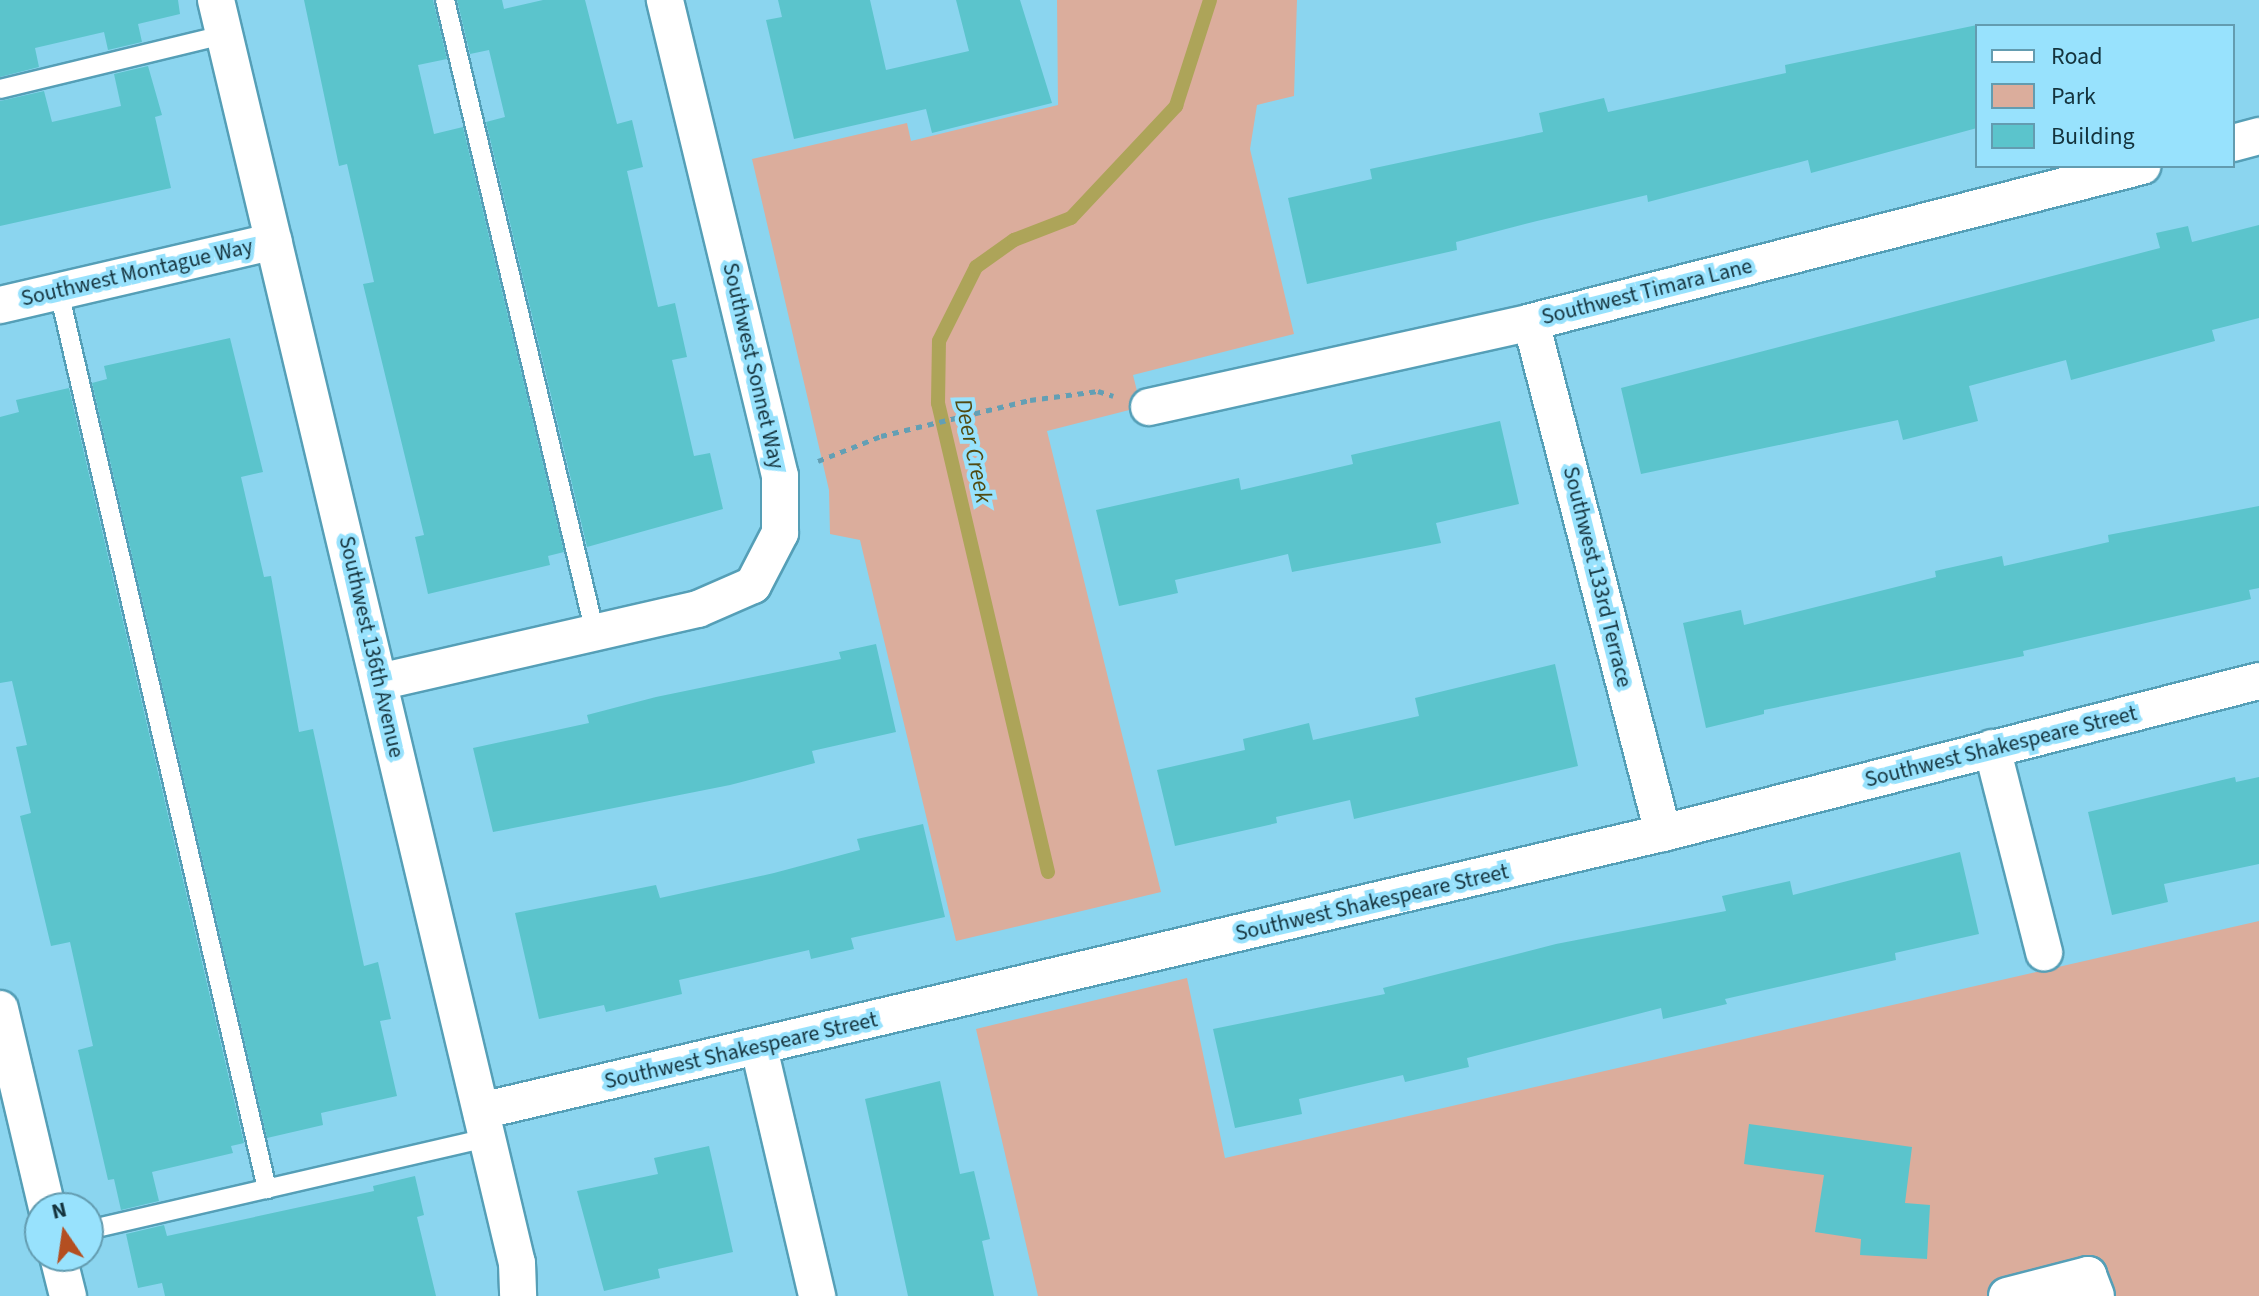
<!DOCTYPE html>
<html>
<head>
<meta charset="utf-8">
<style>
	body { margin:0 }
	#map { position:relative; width:2259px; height:1296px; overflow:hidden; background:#8bd5ef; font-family:"Source Sans 3",sans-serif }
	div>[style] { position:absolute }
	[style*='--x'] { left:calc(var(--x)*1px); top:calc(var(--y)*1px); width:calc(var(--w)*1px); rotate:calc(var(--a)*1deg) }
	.green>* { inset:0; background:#dbad9c }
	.stream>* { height:14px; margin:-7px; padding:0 7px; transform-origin:7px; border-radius:7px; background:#ada459 }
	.building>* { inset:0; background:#5bc4cc }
	.path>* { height:5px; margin-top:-2.5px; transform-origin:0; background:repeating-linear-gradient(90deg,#639fb4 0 6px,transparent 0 12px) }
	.roads { filter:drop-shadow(2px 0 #559fb7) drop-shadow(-2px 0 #559fb7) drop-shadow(0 2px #559fb7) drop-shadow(0 -2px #559fb7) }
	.lane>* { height:18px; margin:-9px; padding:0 9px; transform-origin:9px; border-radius:9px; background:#fff }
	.street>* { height:36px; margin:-18px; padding:0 18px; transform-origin:18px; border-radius:18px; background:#fff }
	span { translate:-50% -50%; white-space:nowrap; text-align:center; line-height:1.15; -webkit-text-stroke:8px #98e2fd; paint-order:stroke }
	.street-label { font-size:22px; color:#14333d }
	.water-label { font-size:24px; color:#514a10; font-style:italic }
	.legend { position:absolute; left:1975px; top:24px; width:260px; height:144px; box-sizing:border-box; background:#98e2fd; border:2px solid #639cb0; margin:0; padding:10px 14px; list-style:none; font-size:24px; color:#14333d }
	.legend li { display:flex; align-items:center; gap:16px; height:40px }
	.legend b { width:40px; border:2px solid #639cb0 }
	.north { position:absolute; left:24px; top:1192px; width:80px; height:80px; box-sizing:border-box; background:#98e2fd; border:2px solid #639cb0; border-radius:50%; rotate:347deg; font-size:22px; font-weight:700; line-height:32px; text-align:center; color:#14333d }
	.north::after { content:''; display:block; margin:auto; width:28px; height:36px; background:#b44f21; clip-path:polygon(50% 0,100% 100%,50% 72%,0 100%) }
</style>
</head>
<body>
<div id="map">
	<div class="green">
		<div style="clip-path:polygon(1057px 0,1297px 0,1294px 96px,1257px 105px,1250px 149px,1294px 334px,1133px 375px,1141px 407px,1047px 431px,1161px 892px,956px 941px,860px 540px,830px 534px,829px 490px,752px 159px,907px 123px,911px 141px,1058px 105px)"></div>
		<div style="clip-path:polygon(2259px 921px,2259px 1296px,1038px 1296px,976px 1029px,1187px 978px,1225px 1158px)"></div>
	</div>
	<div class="stream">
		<div style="--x:1048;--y:872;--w:482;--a:-103.2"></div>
		<div style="--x:938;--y:403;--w:62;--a:-89.1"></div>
		<div style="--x:939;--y:341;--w:83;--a:-63.4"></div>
		<div style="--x:976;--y:267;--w:47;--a:-35.4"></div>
		<div style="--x:1014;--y:240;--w:61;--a:-21.1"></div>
		<div style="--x:1071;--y:218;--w:154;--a:-46.8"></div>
		<div style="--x:1176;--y:106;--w:111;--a:-72.2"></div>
	</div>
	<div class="building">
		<div style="clip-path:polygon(0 0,178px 0,180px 14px,138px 24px,142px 42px,108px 50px,104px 32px,35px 48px,39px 67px,0 77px)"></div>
		<div style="clip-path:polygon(304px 0,433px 0,447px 59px,418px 65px,434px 134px,463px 127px,564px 552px,548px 556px,550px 565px,428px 594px,415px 537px,424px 535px,363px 284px,374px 282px,347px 164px,339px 166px)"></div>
		<div style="clip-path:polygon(457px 0,502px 0,504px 9px,543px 0,585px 0,617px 124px,632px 120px,643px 167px,627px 171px,658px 307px,675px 303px,687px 357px,672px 360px,694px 456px,710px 453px,723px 509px,587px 547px,486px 122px,505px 117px,489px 50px,470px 54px)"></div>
		<div style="clip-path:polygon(778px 0,870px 0,886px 70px,969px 51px,956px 0,1020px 0,1052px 103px,932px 133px,926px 109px,794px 139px,766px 20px,782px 17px)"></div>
		<div style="clip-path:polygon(1977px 25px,1977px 128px,1811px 173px,1808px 160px,1648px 202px,1647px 195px,1537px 221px,1456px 242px,1457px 250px,1307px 284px,1288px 198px,1372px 179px,1370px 169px,1543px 132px,1539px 113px,1604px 98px,1608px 112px,1786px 73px,1785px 65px)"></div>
		<div style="clip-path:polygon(148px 66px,162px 115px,155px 117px,171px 188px,0 226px,0 101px,44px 91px,52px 122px,121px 106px,114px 74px)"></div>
		<div style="clip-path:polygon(2259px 225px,2259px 318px,2212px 330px,2215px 341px,2071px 380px,2066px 360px,1969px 386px,1978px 421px,1903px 440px,1898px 420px,1641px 474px,1621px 388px,2160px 248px,2156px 233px,2188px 226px,2192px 242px)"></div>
		<div style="clip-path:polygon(230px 338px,263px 472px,241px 477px,264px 577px,271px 576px,299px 732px,313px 729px,364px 966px,378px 962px,391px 1019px,380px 1021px,397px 1096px,321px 1113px,323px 1125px,267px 1138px,92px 383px,107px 379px,104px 366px)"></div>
		<div style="clip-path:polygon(69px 388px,244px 1143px,231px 1146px,233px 1153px,152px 1172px,159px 1201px,121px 1210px,114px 1179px,108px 1180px,78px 1050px,93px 1046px,70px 942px,51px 946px,20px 816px,31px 813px,16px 747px,27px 745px,12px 681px,0 683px,0 417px,19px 412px,16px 400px)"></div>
		<div style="clip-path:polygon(1500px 421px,1519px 504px,1436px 523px,1441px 543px,1292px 572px,1288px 554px,1175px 580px,1178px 593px,1119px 606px,1096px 510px,1239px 478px,1241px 490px,1353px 464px,1351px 455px)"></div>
		<div style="clip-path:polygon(2259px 506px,2259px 588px,2249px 590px,2251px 599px,2023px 651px,2024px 656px,1764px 710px,1764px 714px,1706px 728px,1683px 623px,1741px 610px,1744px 625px,1936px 577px,1935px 571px,2002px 556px,2004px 566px,2109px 542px,2108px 535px)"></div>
		<div style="clip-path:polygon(876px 644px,896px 732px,812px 751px,815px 763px,730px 785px,493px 832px,473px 748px,589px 723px,587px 715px,656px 697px,841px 659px,839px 652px)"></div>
		<div style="clip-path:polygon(1555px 664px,1578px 766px,1354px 819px,1350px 800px,1276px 817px,1277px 823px,1175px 846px,1157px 770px,1245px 750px,1243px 739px,1309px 723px,1313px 740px,1419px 716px,1415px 698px)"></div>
		<div style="clip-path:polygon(2235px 777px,2236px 782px,2259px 777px,2259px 864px,2164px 884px,2168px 902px,2112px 915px,2088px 812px)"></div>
		<div style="clip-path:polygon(923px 824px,945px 917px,851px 938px,854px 949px,811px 959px,809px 950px,679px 980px,682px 994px,606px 1012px,604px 1005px,539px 1019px,515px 913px,656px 885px,660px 898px,774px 873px,860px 850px,857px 839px)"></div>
		<div style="clip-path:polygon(1960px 852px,1979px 934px,1895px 953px,1896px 960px,1725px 999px,1727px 1004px,1663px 1019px,1661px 1008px,1467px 1058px,1469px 1067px,1405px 1082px,1403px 1075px,1299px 1099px,1302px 1114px,1235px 1128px,1213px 1029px,1385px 994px,1383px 988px,1556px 944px,1726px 911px,1722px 896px,1790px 881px,1793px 895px)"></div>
		<div style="clip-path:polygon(940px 1081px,960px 1174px,974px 1171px,990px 1239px,982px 1241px,994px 1296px,908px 1296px,865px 1099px)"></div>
		<div style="clip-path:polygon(1749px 1124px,1912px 1147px,1905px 1203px,1930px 1205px,1927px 1259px,1860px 1255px,1861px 1239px,1815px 1232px,1824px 1175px,1744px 1164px)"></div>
		<div style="clip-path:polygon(709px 1146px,733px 1252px,658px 1269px,660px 1278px,604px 1291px,577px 1191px,658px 1174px,654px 1158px)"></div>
		<div style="clip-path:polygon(415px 1176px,424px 1215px,417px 1217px,436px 1296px,165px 1296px,162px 1283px,138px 1288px,126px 1234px,164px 1225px,167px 1236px,374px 1191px,373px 1186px)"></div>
	</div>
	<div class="path">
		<div style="--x:818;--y:461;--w:68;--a:-21.6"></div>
		<div style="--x:881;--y:436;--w:153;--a:-13.6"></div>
		<div style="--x:1030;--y:400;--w:69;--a:-7.5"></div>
		<div style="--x:1098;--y:391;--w:16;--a:18"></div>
	</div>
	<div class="roads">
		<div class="lane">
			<div style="--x:445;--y:0;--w:651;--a:76.67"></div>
			<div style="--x:0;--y:89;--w:230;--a:-13.6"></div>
			<div style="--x:59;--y:292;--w:921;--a:76.94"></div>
			<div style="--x:88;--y:1230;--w:409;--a:-13"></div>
		</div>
		<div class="street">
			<div style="--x:216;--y:0;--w:1298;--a:76.6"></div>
			<div style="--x:517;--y:1263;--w:33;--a:88"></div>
			<div style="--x:2233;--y:143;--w:27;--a:-15"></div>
			<div style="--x:0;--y:305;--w:281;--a:-13.1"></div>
			<div style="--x:1531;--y:322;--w:528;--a:75.52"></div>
			<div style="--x:1149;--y:407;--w:391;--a:-12.5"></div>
			<div style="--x:1531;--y:322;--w:631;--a:-14.32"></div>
			<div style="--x:379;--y:682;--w:327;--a:-12.9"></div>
			<div style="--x:698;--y:609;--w:60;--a:-23.6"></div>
			<div style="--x:753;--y:585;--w:59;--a:-62.6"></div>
			<div style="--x:780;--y:533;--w:57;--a:-90"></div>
			<div style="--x:780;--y:476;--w:490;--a:-103.6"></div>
			<div style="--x:1992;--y:748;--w:211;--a:75.7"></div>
			<div style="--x:0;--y:1009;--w:204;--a:76.7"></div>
			<div style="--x:759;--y:1048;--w:255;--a:76.8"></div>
			<div style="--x:481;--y:1111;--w:1214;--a:-13.24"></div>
			<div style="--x:1663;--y:833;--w:615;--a:-14.31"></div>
			<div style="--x:58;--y:1256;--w:41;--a:76"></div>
			<div style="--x:2007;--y:1296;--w:84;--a:-14.5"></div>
			<div style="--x:2088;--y:1275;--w:22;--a:69"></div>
		</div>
	</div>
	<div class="street-label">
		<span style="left:137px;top:273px;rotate:-13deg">Southwest Montague Way</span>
		<span style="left:1647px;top:292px;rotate:-14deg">Southwest Timara Lane</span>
		<span style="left:753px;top:366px;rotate:77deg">Southwest Sonnet Way</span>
		<span style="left:1597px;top:577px;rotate:76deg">Southwest 133rd Terrace</span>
		<span style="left:371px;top:647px;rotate:77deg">Southwest 136th Avenue</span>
		<span style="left:2001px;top:747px;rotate:-14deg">Southwest Shakespeare Street</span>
		<span style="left:1372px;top:903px;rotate:-13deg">Southwest Shakespeare Street</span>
		<span style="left:741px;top:1051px;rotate:-13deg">Southwest Shakespeare Street</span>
	</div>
	<div class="water-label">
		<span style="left:973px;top:451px;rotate:78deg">Deer Creek</span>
	</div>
	<ul class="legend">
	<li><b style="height:10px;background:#fff"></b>Road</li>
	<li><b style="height:22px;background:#dbad9c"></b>Park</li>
	<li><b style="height:22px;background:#5bc4cc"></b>Building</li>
	</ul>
	<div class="north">N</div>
</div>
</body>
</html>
